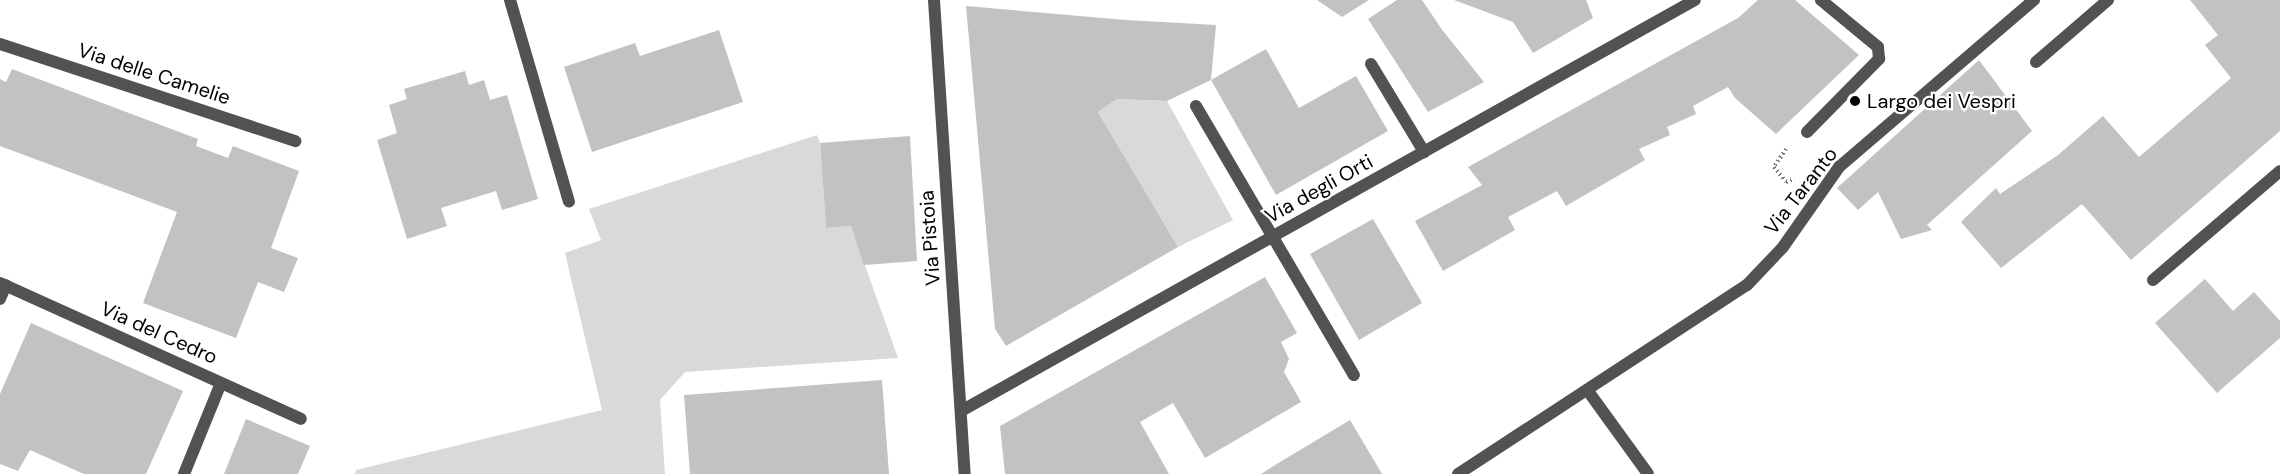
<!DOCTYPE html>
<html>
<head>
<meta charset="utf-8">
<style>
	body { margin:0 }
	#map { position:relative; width:2280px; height:474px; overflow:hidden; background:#fff; font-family:"DM Sans",sans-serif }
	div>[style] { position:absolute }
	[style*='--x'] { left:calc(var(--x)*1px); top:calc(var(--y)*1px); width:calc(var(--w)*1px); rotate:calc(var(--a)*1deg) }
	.green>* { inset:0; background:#d9d9d9 }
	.building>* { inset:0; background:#c2c2c2 }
	.path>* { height:4px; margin-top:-2px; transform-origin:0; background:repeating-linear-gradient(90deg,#747474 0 1.5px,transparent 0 4.5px) }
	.service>* { height:12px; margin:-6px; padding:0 6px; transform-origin:6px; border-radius:6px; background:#525252 }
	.minor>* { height:12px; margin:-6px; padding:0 6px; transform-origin:6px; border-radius:6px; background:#525252 }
	.dots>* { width:16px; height:16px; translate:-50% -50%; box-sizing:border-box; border:3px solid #fff; border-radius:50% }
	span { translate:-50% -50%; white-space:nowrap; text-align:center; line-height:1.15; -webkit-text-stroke:4.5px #fff; paint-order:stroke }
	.street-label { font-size:20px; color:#000 }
	.poi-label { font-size:20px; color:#000 }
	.left { translate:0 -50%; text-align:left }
</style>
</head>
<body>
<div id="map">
	<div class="green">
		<div style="clip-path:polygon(1117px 99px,1167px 101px,1233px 220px,1178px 247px,1098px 112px)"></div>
		<div style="clip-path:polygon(817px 135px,820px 143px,826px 228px,851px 226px,898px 358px,685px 372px,660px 400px,665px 474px,355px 474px,356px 470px,602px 410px,565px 253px,601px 240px,589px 209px)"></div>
	</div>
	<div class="building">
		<div style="clip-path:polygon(1317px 0,1369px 0,1342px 17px)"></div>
		<div style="clip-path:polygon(1397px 0,1422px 0,1443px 31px,1484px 82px,1428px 112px,1368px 19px)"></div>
		<div style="clip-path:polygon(1454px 0,1586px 0,1593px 18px,1533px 53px,1513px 22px)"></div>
		<div style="clip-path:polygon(1758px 0,1795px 0,1859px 55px,1776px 134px,1735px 98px,1728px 87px,1693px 106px,1696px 114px,1667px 127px,1670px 135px,1639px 149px,1645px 160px,1566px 206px,1557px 191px,1508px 217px,1515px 230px,1443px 271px,1415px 221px,1482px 185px,1468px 167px,1738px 18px)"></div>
		<div style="clip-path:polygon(2190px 0,2280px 0,2280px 131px,2131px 260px,2082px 204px,2001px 268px,1961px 222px,1996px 188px,2000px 194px,2058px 155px,2103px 116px,2139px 157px,2231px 78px,2205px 45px,2218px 35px)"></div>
		<div style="clip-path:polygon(966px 6px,1126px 20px,1216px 25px,1211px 80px,1266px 49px,1299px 108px,1356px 76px,1388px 131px,1276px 195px,1211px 80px,1167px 101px,1117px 99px,1098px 112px,1178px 247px,1006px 346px,995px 329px)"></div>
		<div style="clip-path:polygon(719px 30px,743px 102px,592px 152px,564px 67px,635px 43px,640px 56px)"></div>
		<div style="clip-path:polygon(1979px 60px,2032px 131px,1927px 225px,1932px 230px,1901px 239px,1878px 192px,1858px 210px,1837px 188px)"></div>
		<div style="clip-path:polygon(12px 69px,198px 139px,196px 146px,228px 158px,233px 146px,299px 171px,271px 248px,298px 258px,284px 292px,258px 282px,236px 338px,143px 303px,177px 212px,0 146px,0 79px,6px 82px)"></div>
		<div style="clip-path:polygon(465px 71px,469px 85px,484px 80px,490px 100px,507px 95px,538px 199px,502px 210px,496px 191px,441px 208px,447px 226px,407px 239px,377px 140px,397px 133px,389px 105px,407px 99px,404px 89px)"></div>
		<div style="clip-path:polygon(910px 136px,917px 261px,864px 265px,851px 226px,826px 228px,820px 143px)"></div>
		<div style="clip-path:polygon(1373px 219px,1422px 303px,1359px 340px,1310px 254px)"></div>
		<div style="clip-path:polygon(1265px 277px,1297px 333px,1281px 342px,1289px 359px,1284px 372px,1301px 402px,1205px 458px,1173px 403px,1140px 422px,1169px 474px,1005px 474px,1000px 426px)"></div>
		<div style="clip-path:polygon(2205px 279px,2233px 311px,2254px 292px,2280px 321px,2280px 338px,2217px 393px,2155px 323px)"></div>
		<div style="clip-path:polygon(31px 323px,183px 391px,146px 474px,84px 474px,30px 450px,18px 471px,0 464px,0 394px)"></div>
		<div style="clip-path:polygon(882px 380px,889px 474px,690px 474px,684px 395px)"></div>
		<div style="clip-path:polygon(246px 419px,310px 446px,298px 474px,224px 474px)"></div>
		<div style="clip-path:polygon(1350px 420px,1382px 474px,1261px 474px,1275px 465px)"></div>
	</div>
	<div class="path">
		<div style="--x:1786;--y:149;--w:22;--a:124"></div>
		<div style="--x:1774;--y:167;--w:19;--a:51"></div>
		<div style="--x:1786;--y:182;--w:9;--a:-18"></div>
	</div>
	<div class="service">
		<div style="--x:510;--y:0;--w:210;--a:73.7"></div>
	</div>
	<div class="minor">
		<div style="--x:934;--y:0;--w:475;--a:86.3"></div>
		<div style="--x:0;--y:44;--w:311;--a:18.2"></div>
		<div style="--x:2036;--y:62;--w:95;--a:-40.7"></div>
		<div style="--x:1371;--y:64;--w:103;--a:58.9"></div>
		<div style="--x:1196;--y:106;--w:312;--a:59.6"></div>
		<div style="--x:1807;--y:132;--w:103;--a:-45.4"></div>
		<div style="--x:1879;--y:59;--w:12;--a:-95"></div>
		<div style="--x:1878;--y:47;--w:74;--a:-140.5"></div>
		<div style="--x:2153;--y:280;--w:167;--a:-40.6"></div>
		<div style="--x:0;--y:283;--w:330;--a:24.3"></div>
		<div style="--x:0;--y:299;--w:15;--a:-67"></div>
		<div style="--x:1588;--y:391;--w:102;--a:54.1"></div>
		<div style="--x:961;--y:411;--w:841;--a:-29.25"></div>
		<div style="--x:184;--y:474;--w:98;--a:-67.9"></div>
		<div style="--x:1458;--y:474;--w:345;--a:-33.2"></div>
		<div style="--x:1747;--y:285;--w:52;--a:-46.5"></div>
		<div style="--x:1783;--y:247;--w:98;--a:-55"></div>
		<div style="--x:1839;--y:167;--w:257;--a:-40.6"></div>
	</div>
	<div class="dots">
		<div style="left:1855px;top:101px;background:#000"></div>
	</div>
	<div class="street-label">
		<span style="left:154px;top:74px;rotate:18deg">Via delle Camelie</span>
		<span style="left:1319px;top:189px;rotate:-29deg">Via degli Orti</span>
		<span style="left:1801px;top:191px;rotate:-52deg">Via Taranto</span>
		<span style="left:930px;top:238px;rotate:-94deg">Via Pistoia</span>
		<span style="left:159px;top:333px;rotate:24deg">Via del Cedro</span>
	</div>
	<div class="poi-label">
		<span class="left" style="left:1867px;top:101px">Largo dei Vespri</span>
	</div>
</div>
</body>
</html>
